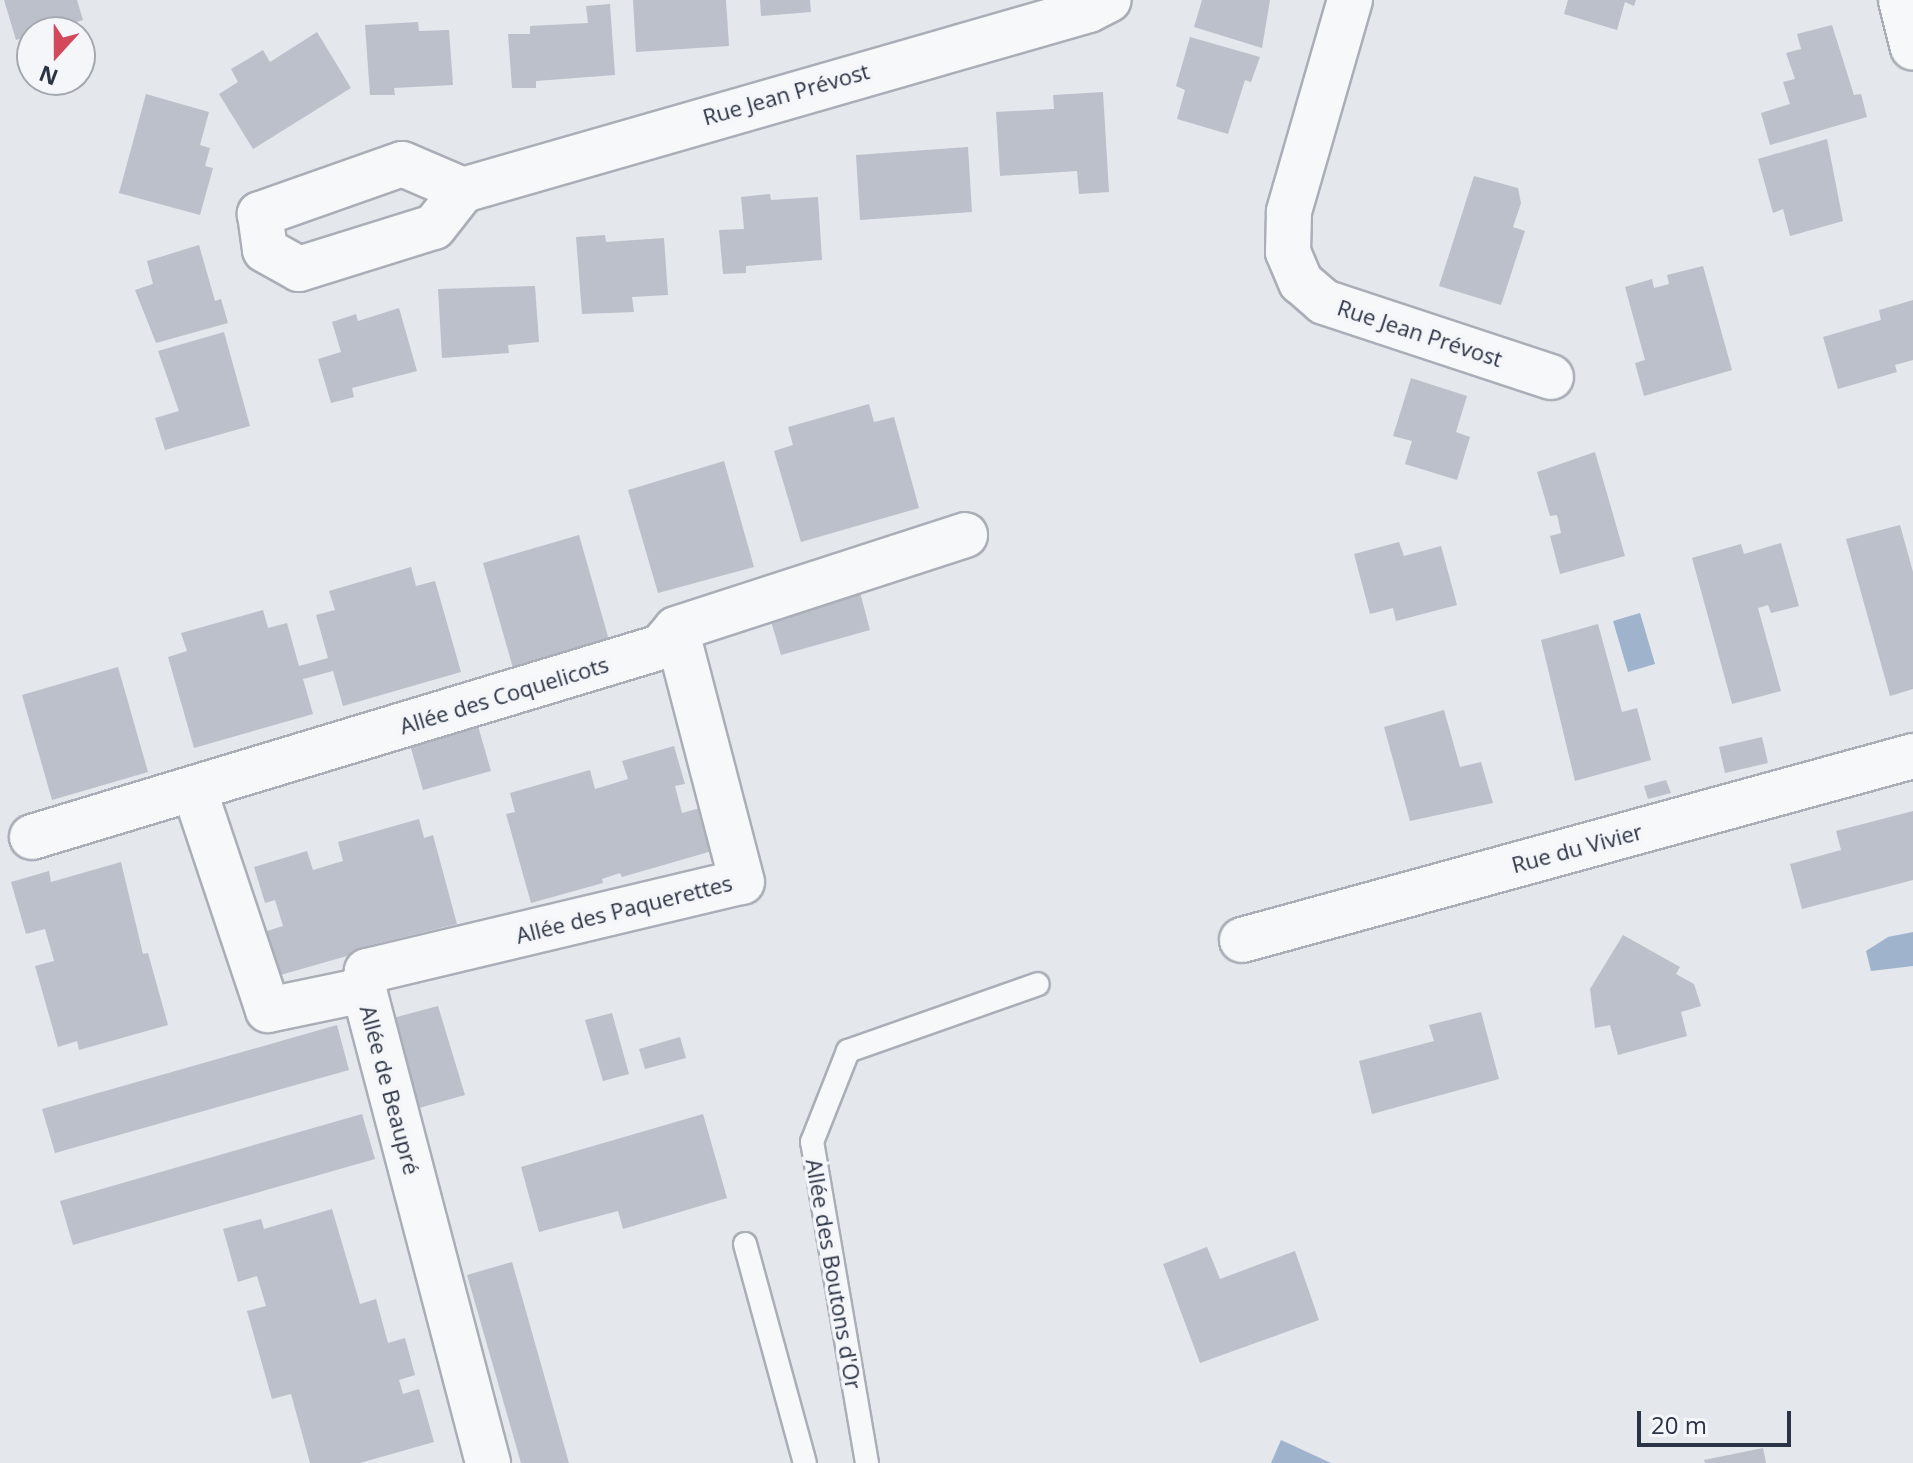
<!DOCTYPE html>
<html>
<head>
<meta charset="utf-8">
<style>
	body { margin:0 }
	#map { position:relative; width:1913px; height:1463px; overflow:hidden; background:#e4e7ec; font-family:"Open Sans",sans-serif }
	div>[style] { position:absolute }
	[style*='--x'] { left:calc(var(--x)*1px); top:calc(var(--y)*1px); width:calc(var(--w)*1px); rotate:calc(var(--a)*1deg) }
	.water>* { inset:0; background:#9fb4cc }
	.building>* { inset:0; background:#bbc0ca }
	.roads { filter:drop-shadow(2px 0 #a9aeb7) drop-shadow(-2px 0 #a9aeb7) drop-shadow(0 2px #a9aeb7) drop-shadow(0 -2px #a9aeb7) }
	.service>* { height:22px; margin:-11px; padding:0 11px; transform-origin:11px; border-radius:11px; background:#f7f8fa }
	.minor>* { height:44px; margin:-22px; padding:0 22px; transform-origin:22px; border-radius:22px; background:#f7f8fa }
	span { translate:-50% -50%; white-space:nowrap; text-align:center; line-height:1.15; -webkit-text-stroke:7px #f4f6f9; paint-order:stroke }
	.street-label { font-size:22px; color:#2b3445 }
	.north { position:absolute; left:16px; top:16px; width:80px; height:80px; box-sizing:border-box; background:#f4f6f9; border:2px solid #a4a8b1; border-radius:50%; rotate:201deg; font-size:22px; font-weight:700; line-height:32px; text-align:center; color:#2b3445 }
	.north::after { content:''; display:block; margin:auto; width:28px; height:36px; background:#d1495b; clip-path:polygon(50% 0,100% 100%,50% 72%,0 100%) }
	.scale { position:absolute; left:1637px; top:1411px; width:154px; height:36px; box-sizing:border-box; border:4px solid #2b3445; border-top:0; padding-left:10px; font-size:24px; line-height:28px; white-space:nowrap; color:#2b3445; -webkit-text-stroke:6px #f4f6f9; paint-order:stroke }
</style>
</head>
<body>
<div id="map">
	<div class="water">
		<div style="clip-path:polygon(1640px 613px,1655px 664px,1628px 672px,1613px 621px)"></div>
		<div style="clip-path:polygon(1913px 932px,1913px 966px,1871px 971px,1866px 951px,1888px 937px)"></div>
		<div style="clip-path:polygon(1281px 1440px,1331px 1463px,1271px 1463px)"></div>
	</div>
	<div class="building">
		<div style="clip-path:polygon(4px 0,77px 0,83px 20px,16px 40px)"></div>
		<div style="clip-path:polygon(633px 0,726px 0,729px 46px,636px 52px)"></div>
		<div style="clip-path:polygon(760px 0,810px 0,811px 12px,761px 16px)"></div>
		<div style="clip-path:polygon(1202px 0,1270px 0,1262px 48px,1194px 27px)"></div>
		<div style="clip-path:polygon(1568px 0,1636px 0,1634px 6px,1625px 2px,1617px 30px,1564px 14px)"></div>
		<div style="clip-path:polygon(610px 4px,615px 75px,536px 81px,536px 88px,512px 88px,508px 34px,530px 34px,530px 26px,588px 23px,586px 6px)"></div>
		<div style="clip-path:polygon(418px 22px,419px 31px,449px 30px,453px 85px,394px 88px,395px 95px,370px 95px,365px 25px)"></div>
		<div style="clip-path:polygon(1832px 25px,1854px 95px,1861px 94px,1867px 117px,1770px 145px,1761px 113px,1790px 104px,1783px 82px,1795px 79px,1786px 53px,1801px 49px,1797px 34px)"></div>
		<div style="clip-path:polygon(317px 32px,351px 88px,253px 149px,219px 94px,238px 82px,231px 69px,263px 50px,270px 62px)"></div>
		<div style="clip-path:polygon(1190px 37px,1260px 57px,1251px 82px,1245px 80px,1228px 134px,1177px 119px,1185px 90px,1176px 86px)"></div>
		<div style="clip-path:polygon(1103px 92px,1109px 192px,1079px 194px,1077px 171px,1000px 176px,996px 112px,1054px 109px,1053px 95px)"></div>
		<div style="clip-path:polygon(146px 94px,209px 112px,200px 145px,210px 148px,205px 166px,213px 168px,200px 215px,119px 193px)"></div>
		<div style="clip-path:polygon(1827px 139px,1843px 221px,1790px 236px,1783px 209px,1773px 213px,1758px 159px)"></div>
		<div style="clip-path:polygon(968px 147px,972px 212px,860px 220px,856px 155px)"></div>
		<div style="clip-path:polygon(1474px 176px,1518px 188px,1521px 203px,1513px 227px,1525px 231px,1501px 305px,1439px 286px)"></div>
		<div style="clip-path:polygon(770px 194px,771px 200px,818px 197px,822px 260px,746px 266px,746px 273px,723px 274px,719px 230px,744px 229px,741px 197px)"></div>
		<div style="clip-path:polygon(605px 235px,606px 242px,664px 238px,668px 295px,632px 297px,634px 312px,582px 314px,576px 237px)"></div>
		<div style="clip-path:polygon(199px 245px,215px 301px,221px 299px,228px 323px,156px 343px,135px 290px,153px 284px,147px 261px)"></div>
		<div style="clip-path:polygon(1703px 266px,1732px 370px,1644px 396px,1635px 363px,1645px 360px,1625px 287px,1652px 279px,1654px 288px,1669px 284px,1667px 275px)"></div>
		<div style="clip-path:polygon(535px 286px,539px 342px,508px 345px,509px 353px,442px 358px,438px 289px)"></div>
		<div style="clip-path:polygon(1913px 300px,1913px 360px,1895px 365px,1897px 372px,1838px 389px,1823px 337px,1881px 320px,1879px 310px)"></div>
		<div style="clip-path:polygon(399px 308px,417px 371px,352px 388px,354px 397px,331px 403px,318px 359px,341px 352px,332px 322px,356px 314px,358px 321px)"></div>
		<div style="clip-path:polygon(224px 332px,250px 426px,165px 450px,155px 418px,179px 411px,158px 351px)"></div>
		<div style="clip-path:polygon(1411px 378px,1467px 396px,1456px 432px,1470px 437px,1457px 480px,1405px 464px,1412px 441px,1393px 436px)"></div>
		<div style="clip-path:polygon(869px 404px,874px 422px,894px 417px,919px 508px,801px 542px,774px 451px,793px 445px,788px 427px)"></div>
		<div style="clip-path:polygon(1595px 452px,1625px 556px,1560px 574px,1550px 536px,1561px 533px,1557px 515px,1550px 516px,1537px 472px)"></div>
		<div style="clip-path:polygon(724px 461px,754px 567px,658px 593px,628px 490px)"></div>
		<div style="clip-path:polygon(1900px 525px,1913px 572px,1913px 689px,1890px 696px,1846px 539px)"></div>
		<div style="clip-path:polygon(579px 535px,609px 640px,513px 668px,483px 563px)"></div>
		<div style="clip-path:polygon(1399px 542px,1404px 556px,1441px 546px,1457px 605px,1396px 621px,1393px 608px,1370px 614px,1354px 554px)"></div>
		<div style="clip-path:polygon(1781px 543px,1799px 606px,1771px 613px,1768px 605px,1758px 608px,1781px 691px,1732px 704px,1692px 558px,1741px 544px,1744px 554px)"></div>
		<div style="clip-path:polygon(411px 567px,416px 586px,435px 581px,461px 672px,343px 706px,333px 671px,303px 679px,313px 714px,194px 748px,168px 657px,187px 651px,181px 633px,263px 610px,268px 628px,287px 623px,299px 666px,328px 658px,316px 615px,335px 610px,329px 591px)"></div>
		<div style="clip-path:polygon(858px 585px,870px 630px,781px 655px,768px 611px)"></div>
		<div style="clip-path:polygon(1598px 624px,1622px 712px,1637px 708px,1651px 760px,1575px 781px,1541px 640px)"></div>
		<div style="clip-path:polygon(118px 667px,148px 772px,52px 800px,22px 695px)"></div>
		<div style="clip-path:polygon(1444px 710px,1460px 767px,1481px 762px,1493px 803px,1410px 821px,1384px 727px)"></div>
		<div style="clip-path:polygon(478px 726px,491px 771px,423px 790px,410px 745px)"></div>
		<div style="clip-path:polygon(1762px 737px,1768px 763px,1725px 773px,1719px 747px)"></div>
		<div style="clip-path:polygon(674px 746px,685px 784px,675px 786px,682px 813px,700px 808px,712px 851px,622px 877px,620px 873px,602px 879px,603px 883px,531px 903px,506px 814px,515px 812px,510px 793px,590px 770px,595px 789px,628px 779px,622px 761px)"></div>
		<div style="clip-path:polygon(1666px 780px,1671px 793px,1648px 799px,1644px 786px)"></div>
		<div style="clip-path:polygon(1913px 811px,1913px 880px,1802px 909px,1790px 864px,1841px 850px,1836px 831px)"></div>
		<div style="clip-path:polygon(419px 819px,424px 838px,433px 835px,457px 924px,367px 946px,368px 950px,277px 976px,264px 932px,283px 926px,275px 900px,265px 903px,254px 867px,307px 851px,313px 870px,343px 861px,338px 842px)"></div>
		<div style="clip-path:polygon(121px 862px,143px 954px,148px 953px,168px 1025px,79px 1050px,77px 1041px,58px 1047px,35px 966px,54px 961px,45px 929px,26px 934px,11px 882px,49px 871px,51px 882px)"></div>
		<div style="clip-path:polygon(1623px 935px,1680px 967px,1676px 974px,1694px 984px,1701px 1006px,1681px 1012px,1687px 1036px,1618px 1055px,1610px 1025px,1595px 1028px,1590px 989px)"></div>
		<div style="clip-path:polygon(438px 1006px,465px 1095px,419px 1108px,393px 1018px)"></div>
		<div style="clip-path:polygon(1481px 1012px,1499px 1079px,1372px 1114px,1359px 1061px,1434px 1041px,1429px 1025px)"></div>
		<div style="clip-path:polygon(612px 1013px,629px 1074px,603px 1081px,585px 1020px)"></div>
		<div style="clip-path:polygon(337px 1025px,349px 1070px,55px 1153px,42px 1109px)"></div>
		<div style="clip-path:polygon(680px 1037px,686px 1058px,645px 1069px,639px 1049px)"></div>
		<div style="clip-path:polygon(362px 1114px,375px 1159px,73px 1245px,60px 1201px)"></div>
		<div style="clip-path:polygon(703px 1114px,727px 1198px,623px 1229px,618px 1211px,539px 1232px,521px 1167px)"></div>
		<div style="clip-path:polygon(332px 1209px,360px 1304px,376px 1299px,388px 1343px,405px 1338px,415px 1375px,399px 1380px,403px 1394px,419px 1389px,434px 1442px,360px 1463px,310px 1463px,291px 1394px,272px 1399px,247px 1311px,266px 1306px,257px 1276px,238px 1282px,223px 1229px,261px 1219px,264px 1229px)"></div>
		<div style="clip-path:polygon(1207px 1247px,1220px 1279px,1295px 1251px,1319px 1320px,1200px 1363px,1163px 1264px)"></div>
		<div style="clip-path:polygon(512px 1262px,569px 1463px,521px 1463px,467px 1275px)"></div>
		<div style="clip-path:polygon(1763px 1448px,1766px 1463px,1705px 1463px,1704px 1460px)"></div>
	</div>
	<div class="roads">
		<div class="service">
			<div style="--x:745;--y:1244;--w:227;--a:74.7"></div>
			<div style="--x:867;--y:1463;--w:326;--a:-99.7"></div>
			<div style="--x:812;--y:1142;--w:98;--a:-68.4"></div>
			<div style="--x:848;--y:1051;--w:201;--a:-19.4"></div>
		</div>
		<div class="minor">
			<div style="--x:1350;--y:0;--w:221;--a:106.1"></div>
			<div style="--x:1289;--y:212;--w:40;--a:91.4"></div>
			<div style="--x:1288;--y:252;--w:33;--a:67"></div>
			<div style="--x:1301;--y:282;--w:30;--a:41"></div>
			<div style="--x:1324;--y:302;--w:239;--a:18.3"></div>
			<div style="--x:1901;--y:0;--w:49;--a:76"></div>
			<div style="--x:463;--y:190;--w:66;--a:-156.9"></div>
			<div style="--x:402;--y:164;--w:151;--a:160.6"></div>
			<div style="--x:260;--y:214;--w:36;--a:82"></div>
			<div style="--x:265;--y:250;--w:39;--a:29"></div>
			<div style="--x:299;--y:269;--w:141;--a:-17.3"></div>
			<div style="--x:434;--y:227;--w:47;--a:-51.9"></div>
			<div style="--x:463;--y:190;--w:651;--a:-16.04"></div>
			<div style="--x:1089;--y:10;--w:22;--a:-27"></div>
			<div style="--x:194;--y:789;--w:233;--a:71.5"></div>
			<div style="--x:268;--y:1010;--w:98;--a:-11.8"></div>
			<div style="--x:364;--y:990;--w:489;--a:75.3"></div>
			<div style="--x:32;--y:837;--w:657;--a:-16.81"></div>
			<div style="--x:661;--y:647;--w:23;--a:-50"></div>
			<div style="--x:676;--y:629;--w:304;--a:-18"></div>
			<div style="--x:1242;--y:940;--w:696;--a:-15.33"></div>
			<div style="--x:364;--y:990;--w:19;--a:-81"></div>
			<div style="--x:367;--y:971;--w:385;--a:-13.4"></div>
			<div style="--x:742;--y:882;--w:261;--a:-104.6"></div>
		</div>
	</div>
	<div class="street-label">
		<span style="left:786px;top:94px;rotate:-16deg">Rue Jean Prévost</span>
		<span style="left:1420px;top:333px;rotate:18deg">Rue Jean Prévost</span>
		<span style="left:504px;top:695px;rotate:-17deg">Allée des Coquelicots</span>
		<span style="left:1577px;top:848px;rotate:-15deg">Rue du Vivier</span>
		<span style="left:624px;top:909px;rotate:-14deg">Allée des Paquerettes</span>
		<span style="left:390px;top:1090px;rotate:75deg">Allée de Beaupré</span>
		<span style="left:834px;top:1274px;rotate:80deg">Allée des Boutons d'Or</span>
	</div>
	<div class="north">N</div>
	<div class="scale">20 m</div>
</div>
</body>
</html>
